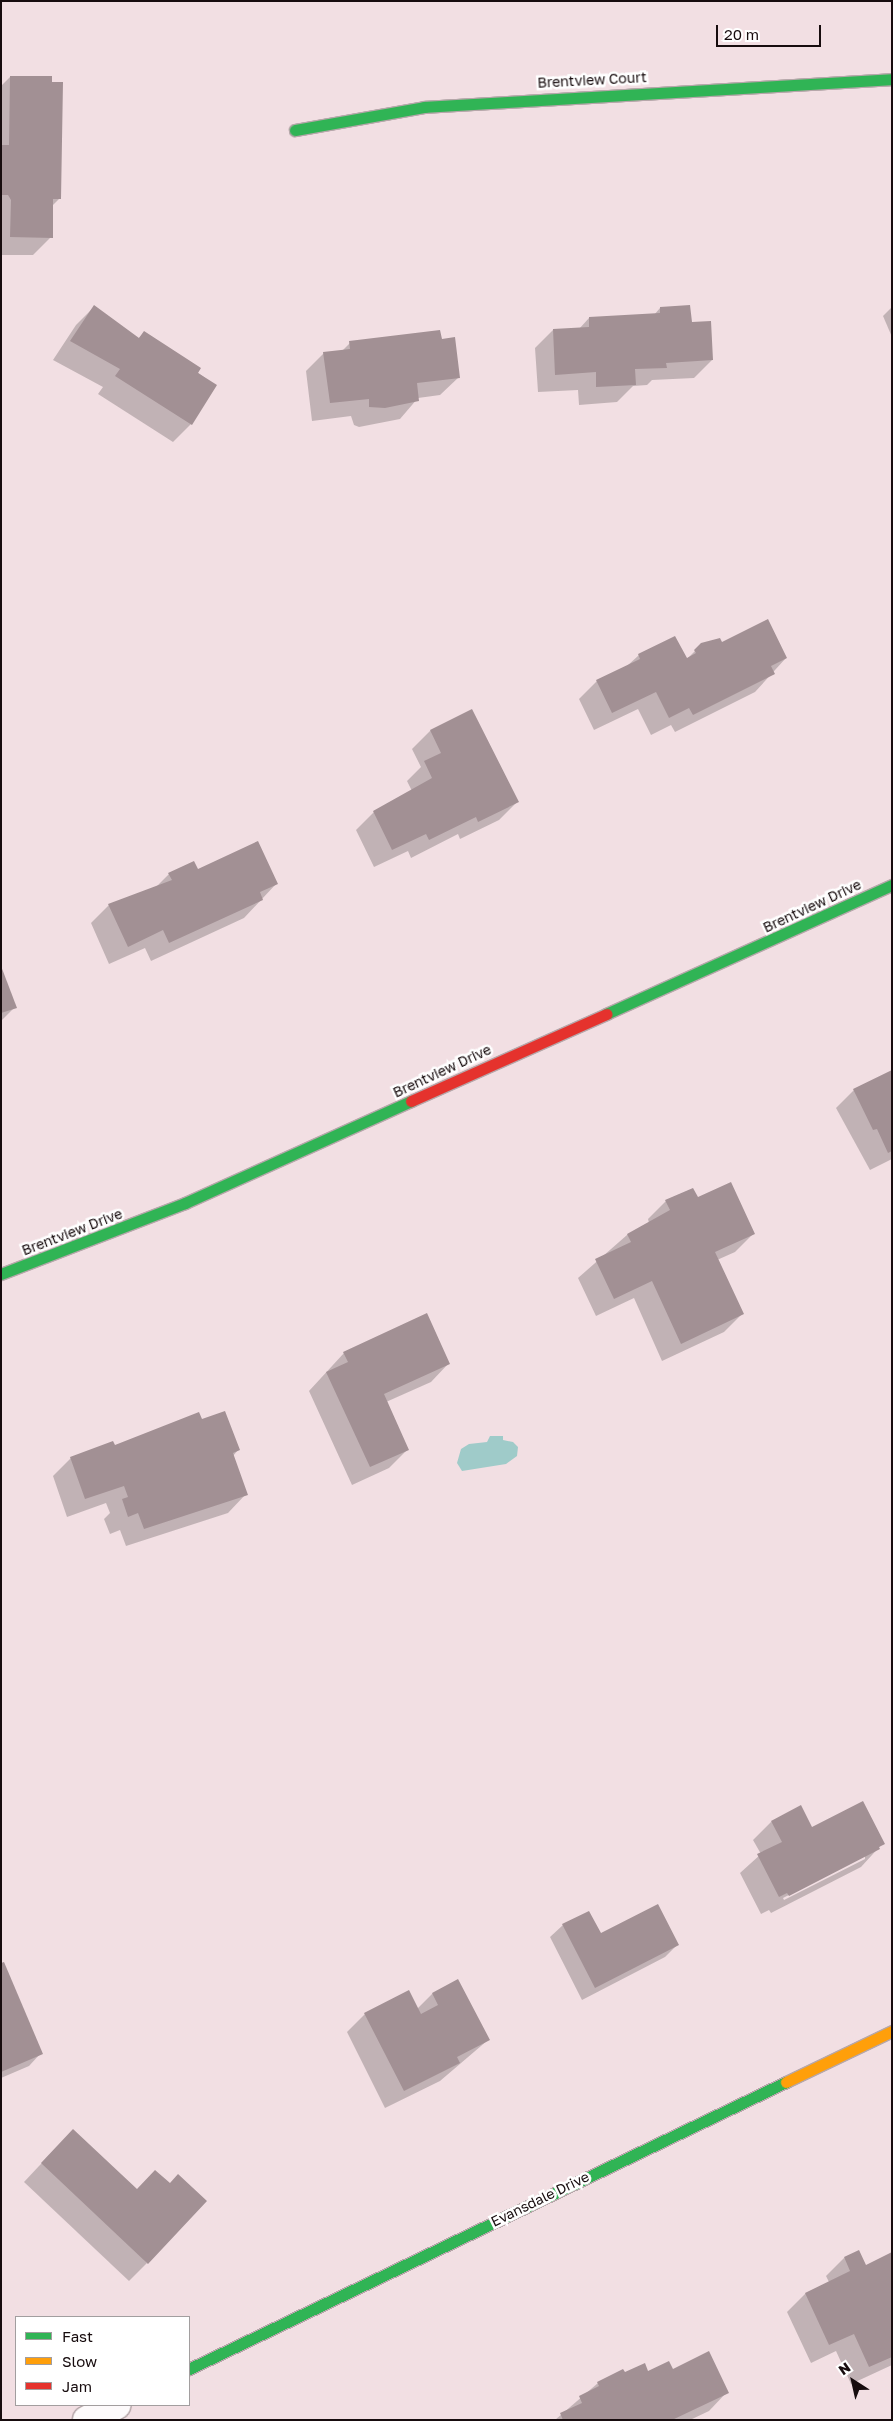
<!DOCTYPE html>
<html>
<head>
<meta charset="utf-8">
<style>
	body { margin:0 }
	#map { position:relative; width:893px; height:2421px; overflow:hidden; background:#f2dfe3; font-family:"Golos Text",sans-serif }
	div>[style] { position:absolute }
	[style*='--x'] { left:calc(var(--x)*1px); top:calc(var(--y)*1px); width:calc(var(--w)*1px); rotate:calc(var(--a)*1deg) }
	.water>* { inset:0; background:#9fcbc9 }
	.shadow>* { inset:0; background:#0003 }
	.building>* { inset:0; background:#a29094 }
	.roads { filter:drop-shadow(1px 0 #b6a7aa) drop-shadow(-1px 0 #b6a7aa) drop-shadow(0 1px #b6a7aa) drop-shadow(0 -1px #b6a7aa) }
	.street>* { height:28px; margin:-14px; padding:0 14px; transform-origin:14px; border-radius:14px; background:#fdfafb }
	.fast>* { height:11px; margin:-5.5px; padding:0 5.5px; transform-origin:5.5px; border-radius:5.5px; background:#30b455 }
	.slow>* { height:11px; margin:-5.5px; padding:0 5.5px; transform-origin:5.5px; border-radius:5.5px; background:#ff9f0a }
	.jam>* { height:11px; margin:-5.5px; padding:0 5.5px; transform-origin:5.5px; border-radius:5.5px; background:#e5322d }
	span { translate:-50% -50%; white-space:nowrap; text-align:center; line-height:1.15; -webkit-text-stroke:5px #fff; paint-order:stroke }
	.street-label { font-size:14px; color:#170c0e }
	.frame { position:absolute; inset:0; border:2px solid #170c0e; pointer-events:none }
	.legend { position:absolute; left:15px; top:2316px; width:175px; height:90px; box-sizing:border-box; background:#fff; border:1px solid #a29e9f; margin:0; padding:6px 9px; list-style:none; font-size:15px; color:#170c0e }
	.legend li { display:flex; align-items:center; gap:10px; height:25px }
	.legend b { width:25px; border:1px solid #a29e9f }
	.north { position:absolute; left:828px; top:2356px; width:50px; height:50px; -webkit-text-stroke:4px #fff; paint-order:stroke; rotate:325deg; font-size:14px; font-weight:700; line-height:20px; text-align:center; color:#170c0e }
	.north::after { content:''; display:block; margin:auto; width:18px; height:22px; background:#170c0e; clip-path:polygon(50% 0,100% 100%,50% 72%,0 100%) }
	.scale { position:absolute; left:716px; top:25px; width:105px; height:22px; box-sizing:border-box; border:2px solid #170c0e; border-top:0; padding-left:6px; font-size:15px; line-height:18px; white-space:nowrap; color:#170c0e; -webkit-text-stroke:4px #fff; paint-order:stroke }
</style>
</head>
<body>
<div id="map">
	<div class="water">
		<div style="clip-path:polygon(490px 1436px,503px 1436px,503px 1440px,513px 1442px,518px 1447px,517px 1456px,506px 1464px,462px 1471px,457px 1463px,461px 1449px,469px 1444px,487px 1442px)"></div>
	</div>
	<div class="shadow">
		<div style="clip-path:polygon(10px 77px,60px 198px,52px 206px,51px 237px,33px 255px,1px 255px,1px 86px)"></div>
		<div style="clip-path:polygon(94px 307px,138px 339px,144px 333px,216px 386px,191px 424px,173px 442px,98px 394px,103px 387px,53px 360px,76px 325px)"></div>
		<div style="clip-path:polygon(892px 307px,892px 337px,883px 316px)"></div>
		<div style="clip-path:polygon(660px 308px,690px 324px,712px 360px,694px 378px,652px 380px,647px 385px,633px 386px,617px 402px,579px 405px,578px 390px,538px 392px,535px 348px,553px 330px,579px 329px,589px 318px,654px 315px)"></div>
		<div style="clip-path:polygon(440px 340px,459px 377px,440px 395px,418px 398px,400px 419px,359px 427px,354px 425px,351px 416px,312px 421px,306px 371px,324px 353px,342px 351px,350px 343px)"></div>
		<div style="clip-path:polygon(721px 643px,786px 658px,755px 692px,675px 732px,671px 725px,651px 735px,638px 709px,594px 730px,579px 699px,597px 681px,627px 666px,639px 655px,686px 660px,702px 644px)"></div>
		<div style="clip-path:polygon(472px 711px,517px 802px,499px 820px,460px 839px,458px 834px,411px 858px,408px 851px,374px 867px,356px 830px,374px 812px,412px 791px,407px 781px,421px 767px,412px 749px,430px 731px)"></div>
		<div style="clip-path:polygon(198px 871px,276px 884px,244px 918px,151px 961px,145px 948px,109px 964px,91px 923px,109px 905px,156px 887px,169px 874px)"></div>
		<div style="clip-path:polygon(1px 967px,15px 1007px,1px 1021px)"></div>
		<div style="clip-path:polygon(892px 1073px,892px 1159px,870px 1170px,836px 1108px,854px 1090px)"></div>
		<div style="clip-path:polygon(697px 1199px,753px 1234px,735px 1252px,717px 1260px,742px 1314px,724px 1332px,662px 1361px,634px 1298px,596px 1316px,578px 1278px,627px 1235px,649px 1223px,648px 1219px,666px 1201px)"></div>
		<div style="clip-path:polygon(344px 1353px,449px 1363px,431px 1382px,386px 1402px,407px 1450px,389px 1468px,352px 1485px,309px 1391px)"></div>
		<div style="clip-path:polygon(201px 1421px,238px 1450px,233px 1456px,246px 1494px,228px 1513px,126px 1546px,120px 1530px,110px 1534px,104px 1519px,110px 1513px,106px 1503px,67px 1517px,53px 1476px,71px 1458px)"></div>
		<div style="clip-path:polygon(evenodd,771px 1822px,883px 1843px,861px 1867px,771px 1913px,769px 1910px,761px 1914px,740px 1873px,761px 1854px,753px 1840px,771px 1822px,865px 1856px,865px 1859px,784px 1900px,783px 1898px,865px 1856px)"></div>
		<div style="clip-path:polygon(563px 1925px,600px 1935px,677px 1945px,665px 1957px,582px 2000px,550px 1937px)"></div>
		<div style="clip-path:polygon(1px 1965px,41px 2053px,29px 2066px,1px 2078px)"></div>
		<div style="clip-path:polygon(458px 1981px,488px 2040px,440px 2081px,385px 2108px,347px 2032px,365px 2014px,417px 2009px,432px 1994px)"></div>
		<div style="clip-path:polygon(55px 2149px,147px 2263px,129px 2281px,24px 2182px)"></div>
		<div style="clip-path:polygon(892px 2254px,892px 2365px,851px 2384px,836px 2351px,811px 2363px,787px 2312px,805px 2294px,829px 2282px,826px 2276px,844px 2258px,865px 2266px)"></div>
		<div style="clip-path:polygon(672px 2370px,727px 2392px,709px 2411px,690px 2420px,555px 2420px,598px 2383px)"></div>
	</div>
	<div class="building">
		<div style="clip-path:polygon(10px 76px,52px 76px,52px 82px,63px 82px,61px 199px,53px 199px,53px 238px,10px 237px,11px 200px,8px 195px,1px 195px,1px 145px,9px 145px)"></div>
		<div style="clip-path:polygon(94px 305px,139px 338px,144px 331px,201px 368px,198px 373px,217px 385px,192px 425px,115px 376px,120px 369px,70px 341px)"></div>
		<div style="clip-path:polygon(690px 305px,692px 322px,711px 321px,713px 360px,666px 363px,667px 368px,635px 369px,636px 385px,596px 387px,596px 372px,555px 375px,553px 329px,589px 327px,589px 317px,660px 313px,660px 307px)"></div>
		<div style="clip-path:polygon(440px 330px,442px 339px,455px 337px,460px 378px,417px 383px,419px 401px,385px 408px,369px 407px,369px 399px,330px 403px,323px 352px,350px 349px,349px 341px)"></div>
		<div style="clip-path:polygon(768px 619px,787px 658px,771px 666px,775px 674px,693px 715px,689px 708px,669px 718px,656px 692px,612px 713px,596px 680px,640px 659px,638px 654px,675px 636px,687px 658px,696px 653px,694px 650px,701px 643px,720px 638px,722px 642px)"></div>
		<div style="clip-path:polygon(472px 709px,519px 802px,478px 822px,476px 817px,429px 840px,426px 834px,392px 850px,373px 811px,432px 778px,424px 761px,441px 753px,430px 730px)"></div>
		<div style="clip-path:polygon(258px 841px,278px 884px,260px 892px,263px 900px,169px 943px,163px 930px,128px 947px,108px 904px,172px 880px,168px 873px,194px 861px,198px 869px)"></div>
		<div style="clip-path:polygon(1px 966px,17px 1008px,1px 1013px)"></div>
		<div style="clip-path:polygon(892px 1070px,892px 1151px,888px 1153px,877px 1129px,873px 1130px,853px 1089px)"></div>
		<div style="clip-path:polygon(731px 1182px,755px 1234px,715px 1252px,744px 1314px,681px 1344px,652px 1281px,614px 1299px,595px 1259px,631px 1242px,627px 1234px,670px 1210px,665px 1200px,693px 1188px,698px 1197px)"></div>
		<div style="clip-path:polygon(427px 1313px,450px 1364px,384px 1394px,409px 1450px,370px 1467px,326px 1372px,348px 1362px,343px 1352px)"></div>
		<div style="clip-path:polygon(225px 1411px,240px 1450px,233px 1453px,248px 1495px,144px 1529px,138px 1513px,128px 1517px,122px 1499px,128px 1497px,124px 1486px,85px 1499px,70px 1457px,113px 1441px,115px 1445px,199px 1412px,202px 1419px)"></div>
		<div style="clip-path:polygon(863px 1801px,885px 1844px,879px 1847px,880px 1849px,789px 1896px,787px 1893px,779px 1897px,757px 1854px,782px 1842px,771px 1821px,801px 1805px,812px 1827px)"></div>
		<div style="clip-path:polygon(658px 1904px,679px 1945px,595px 1988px,562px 1924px,589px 1911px,601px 1933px)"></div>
		<div style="clip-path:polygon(4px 1962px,43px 2054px,1px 2072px,1px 1963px)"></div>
		<div style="clip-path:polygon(458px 1979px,490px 2040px,457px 2057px,460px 2063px,404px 2091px,364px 2013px,409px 1990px,421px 2014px,438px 2005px,432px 1993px)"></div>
		<div style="clip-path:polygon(73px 2129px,137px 2189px,155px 2170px,170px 2183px,178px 2174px,207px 2201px,148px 2264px,41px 2163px)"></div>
		<div style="clip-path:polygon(859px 2250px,866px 2265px,892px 2252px,892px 2357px,869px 2367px,854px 2334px,829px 2345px,805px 2293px,850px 2271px,844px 2257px)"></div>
		<div style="clip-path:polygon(709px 2351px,729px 2393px,672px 2420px,563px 2420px,560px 2413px,582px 2403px,579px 2396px,599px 2386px,597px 2382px,623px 2369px,625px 2372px,645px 2363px,648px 2371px,669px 2361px,673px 2369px)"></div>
	</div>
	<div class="roads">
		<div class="street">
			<div style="--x:87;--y:2420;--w:33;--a:-27"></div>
		</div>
		<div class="fast">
			<div style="--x:295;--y:130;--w:131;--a:-10.1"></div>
			<div style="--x:424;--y:107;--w:469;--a:-3.4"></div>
			<div style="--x:606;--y:1014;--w:314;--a:-24.3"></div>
			<div style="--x:1;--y:1274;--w:197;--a:-21.1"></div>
			<div style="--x:185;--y:1203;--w:248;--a:-24.3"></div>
			<div style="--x:189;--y:2369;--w:662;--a:-25.68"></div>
		</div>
		<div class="slow">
			<div style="--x:786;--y:2082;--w:118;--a:-25.7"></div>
		</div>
		<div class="jam">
			<div style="--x:411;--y:1101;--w:214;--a:-24"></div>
		</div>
	</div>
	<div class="street-label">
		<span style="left:592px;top:80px;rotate:-3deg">Brentview Court</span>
		<span style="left:812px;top:906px;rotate:-25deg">Brentview Drive</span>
		<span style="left:442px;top:1071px;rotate:-25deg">Brentview Drive</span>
		<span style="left:72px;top:1232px;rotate:-21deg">Brentview Drive</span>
		<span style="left:540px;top:2199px;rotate:-26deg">Evansdale Drive</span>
	</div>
	<div class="frame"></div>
	<ul class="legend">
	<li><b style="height:6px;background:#30b455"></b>Fast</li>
	<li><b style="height:6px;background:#ff9f0a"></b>Slow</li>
	<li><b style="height:6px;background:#e5322d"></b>Jam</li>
	</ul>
	<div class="north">N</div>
	<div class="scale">20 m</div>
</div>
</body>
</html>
